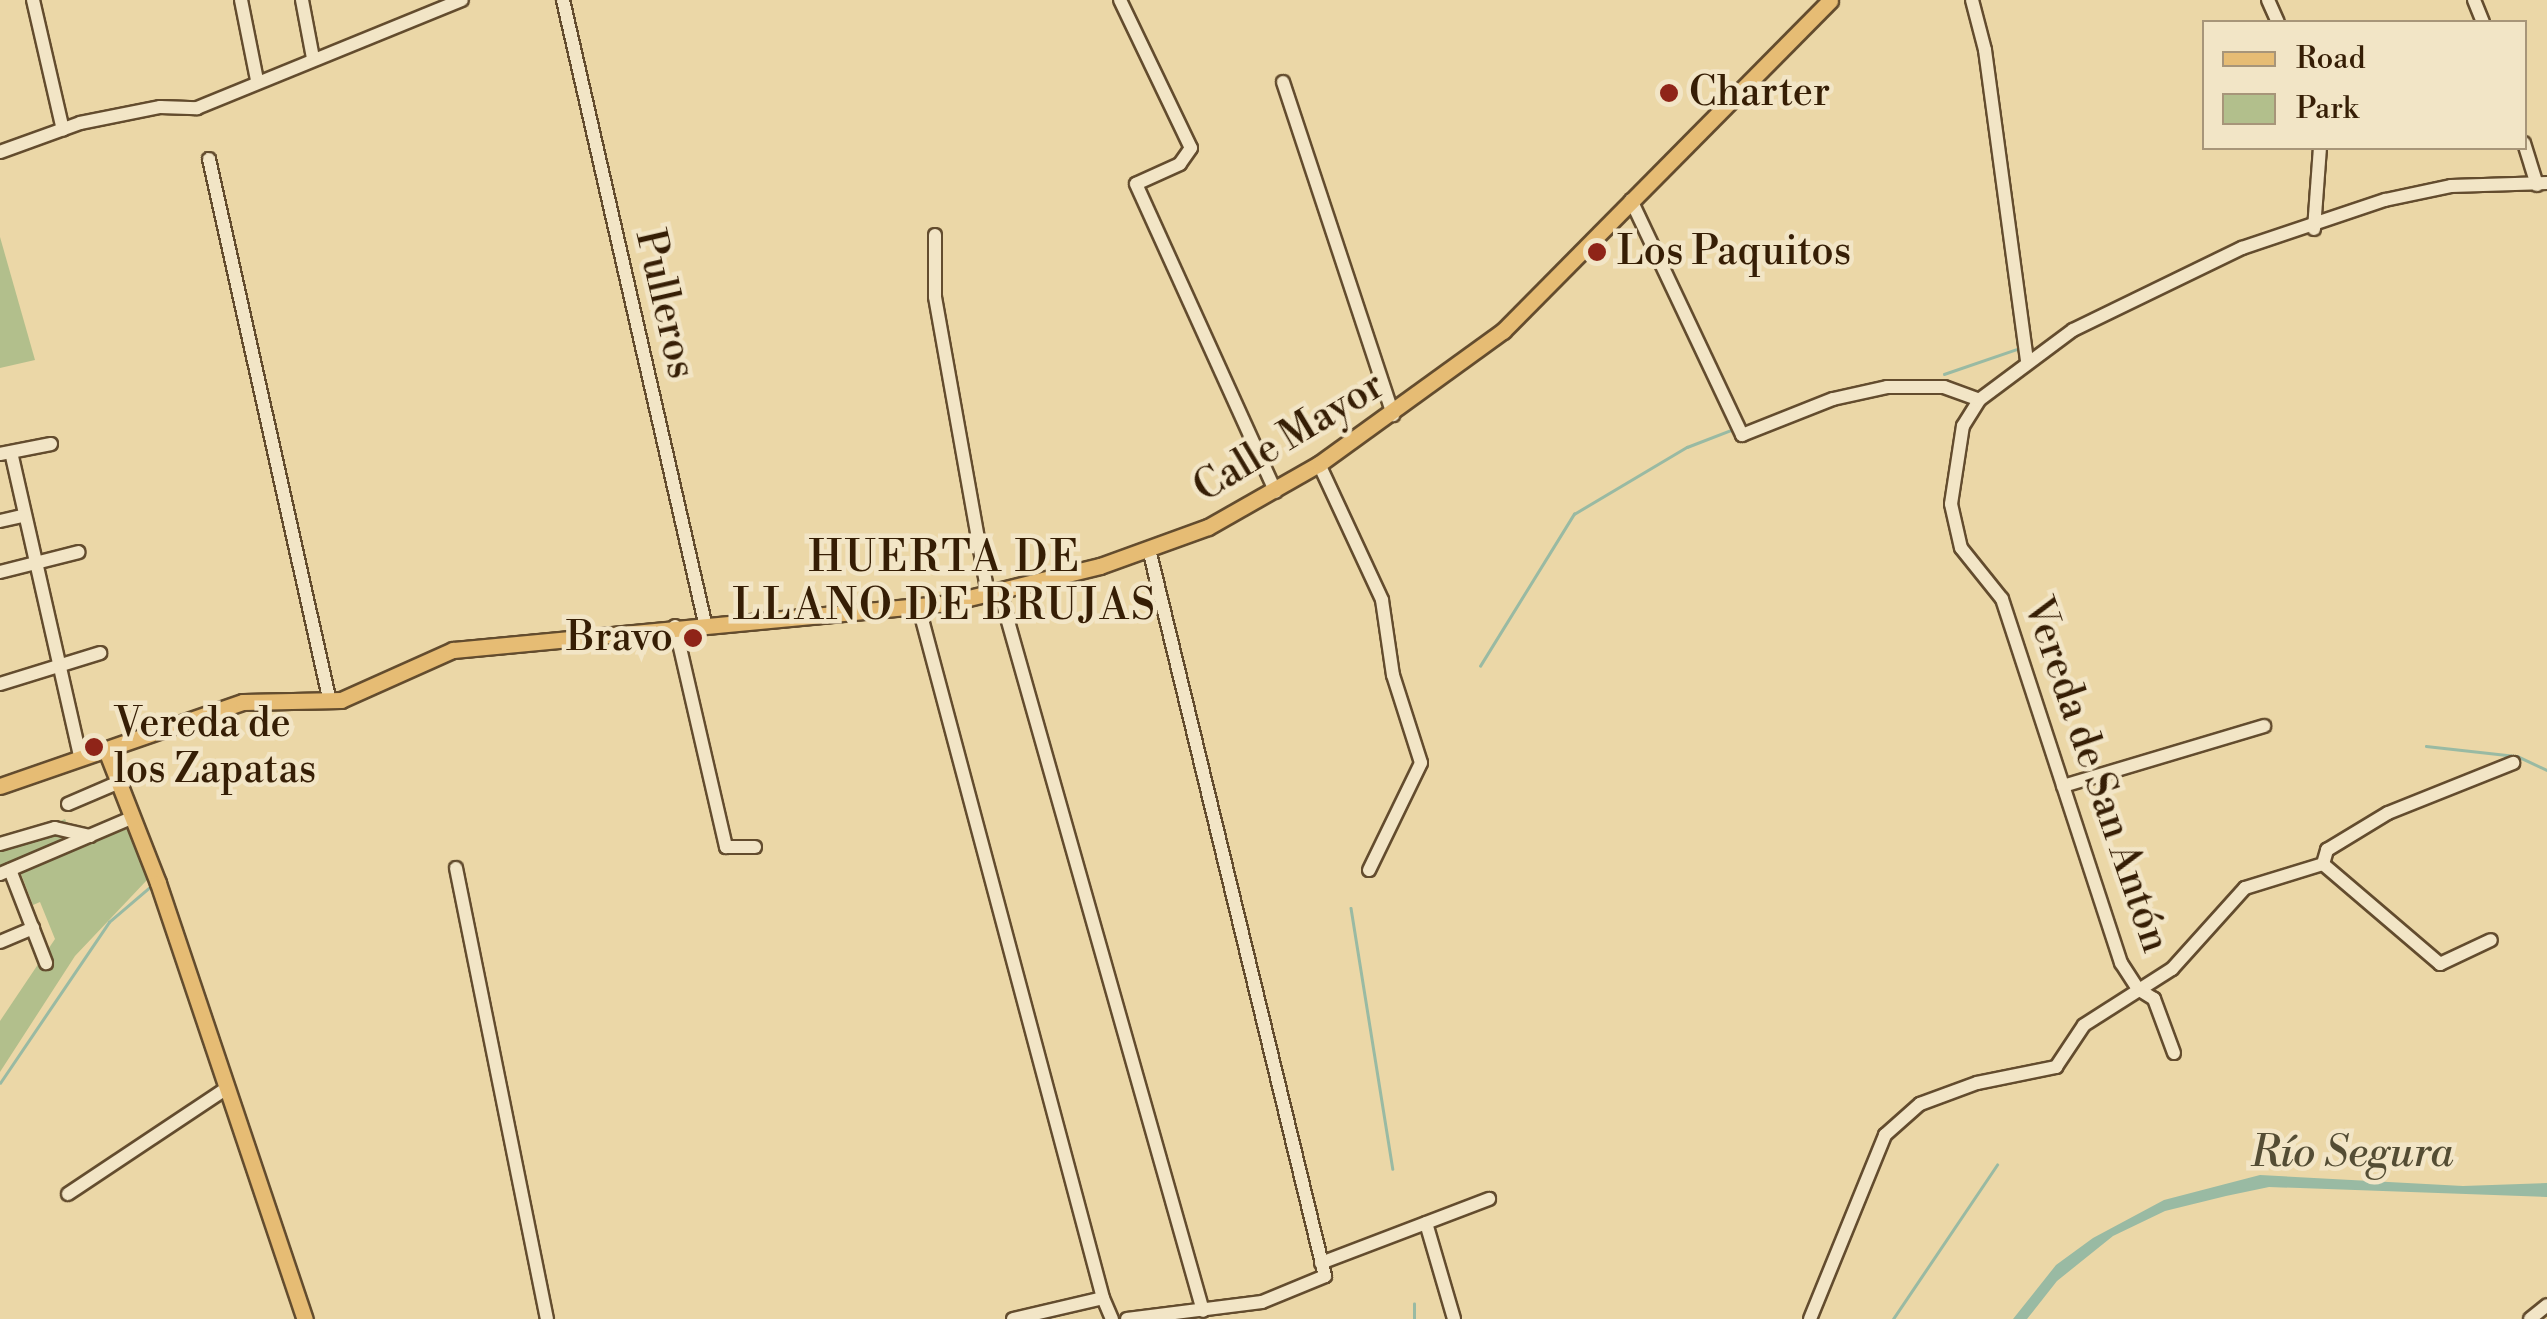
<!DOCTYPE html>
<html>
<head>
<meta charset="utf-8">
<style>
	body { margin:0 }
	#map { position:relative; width:2547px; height:1319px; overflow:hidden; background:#ebd7a7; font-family:"Libre Bodoni",serif }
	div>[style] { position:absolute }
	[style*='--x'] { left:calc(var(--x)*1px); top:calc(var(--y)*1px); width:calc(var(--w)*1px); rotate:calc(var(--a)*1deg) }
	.green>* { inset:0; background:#b2bf8c }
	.water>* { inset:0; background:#99baa3 }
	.stream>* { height:2.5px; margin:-1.25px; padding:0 1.25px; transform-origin:1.25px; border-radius:1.25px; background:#99baa3 }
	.roads { filter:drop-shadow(2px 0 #634c2e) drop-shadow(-2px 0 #634c2e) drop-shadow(0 2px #634c2e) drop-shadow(0 -2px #634c2e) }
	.minor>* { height:12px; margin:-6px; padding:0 6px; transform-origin:6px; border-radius:6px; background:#f2e5c6 }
	.major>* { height:15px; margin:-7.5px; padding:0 7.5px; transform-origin:7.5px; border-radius:7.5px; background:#e6bc74 }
	.dots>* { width:28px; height:28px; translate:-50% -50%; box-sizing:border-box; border:5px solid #f2e5c6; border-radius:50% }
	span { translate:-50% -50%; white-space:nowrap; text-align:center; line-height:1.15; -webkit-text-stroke:9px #f2e5c6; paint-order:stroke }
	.poi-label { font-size:40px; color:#361e05 }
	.left { translate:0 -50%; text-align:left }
	.right { translate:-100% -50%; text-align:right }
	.street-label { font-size:40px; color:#361e05 }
	.neighbourhood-label { font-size:42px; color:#361e05; letter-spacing:2.5px }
	.water-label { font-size:42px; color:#544d34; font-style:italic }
	.legend { position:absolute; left:2202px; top:20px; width:325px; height:130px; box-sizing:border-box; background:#f2e5c6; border:2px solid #a79579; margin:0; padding:12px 18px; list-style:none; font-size:30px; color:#361e05 }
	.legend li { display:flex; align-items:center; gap:20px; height:50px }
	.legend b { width:50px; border:2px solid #a79579 }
</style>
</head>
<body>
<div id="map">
	<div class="green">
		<div style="clip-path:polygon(0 237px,35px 360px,0 368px)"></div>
		<div style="clip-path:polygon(65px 819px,78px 848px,127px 829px,147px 880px,75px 956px,0 1072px,0 1021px,55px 939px,40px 902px,33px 905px,16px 861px,0 867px,0 846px)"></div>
	</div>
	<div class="water">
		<div style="clip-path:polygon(2260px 1175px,2463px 1186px,2547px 1183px,2547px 1197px,2269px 1187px,2226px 1196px,2165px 1211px,2113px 1236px,2057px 1281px,2027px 1319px,2013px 1319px,2056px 1265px,2093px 1238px,2164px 1200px)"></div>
	</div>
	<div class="stream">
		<div style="--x:1944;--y:374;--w:77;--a:-18.9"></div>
		<div style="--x:1480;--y:666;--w:179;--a:-58.3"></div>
		<div style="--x:1574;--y:514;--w:131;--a:-30.7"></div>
		<div style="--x:1687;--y:447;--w:47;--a:-21.1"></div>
		<div style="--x:2426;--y:746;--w:92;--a:6.3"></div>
		<div style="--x:2517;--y:756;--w:33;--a:25"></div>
		<div style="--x:1351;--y:908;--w:264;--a:80.9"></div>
		<div style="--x:0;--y:1083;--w:194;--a:-55.9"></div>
		<div style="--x:109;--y:922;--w:55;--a:-40.6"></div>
		<div style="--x:1414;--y:1319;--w:15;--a:-90"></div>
		<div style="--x:1893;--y:1319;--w:186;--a:-56"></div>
	</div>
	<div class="roads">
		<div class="minor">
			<div style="--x:33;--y:0;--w:133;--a:77"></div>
			<div style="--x:241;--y:0;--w:82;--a:78.7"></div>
			<div style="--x:302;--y:0;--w:59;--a:79.3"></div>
			<div style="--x:563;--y:0;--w:639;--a:77.16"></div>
			<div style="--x:1120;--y:0;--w:164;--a:64.4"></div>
			<div style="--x:1191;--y:148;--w:19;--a:125"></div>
			<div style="--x:1180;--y:164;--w:48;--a:155.6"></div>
			<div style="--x:1136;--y:184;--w:338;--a:65.6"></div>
			<div style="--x:1972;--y:0;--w:52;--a:75.4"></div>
			<div style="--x:1985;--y:50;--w:314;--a:82.3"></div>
			<div style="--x:2268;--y:0;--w:24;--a:66"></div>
			<div style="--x:2474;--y:0;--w:24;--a:68"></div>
			<div style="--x:1283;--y:82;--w:351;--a:71.7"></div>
			<div style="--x:2524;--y:143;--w:44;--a:72.8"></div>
			<div style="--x:0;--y:152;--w:85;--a:-19.9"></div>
			<div style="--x:80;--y:123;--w:82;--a:-11.3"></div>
			<div style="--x:160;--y:107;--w:37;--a:2"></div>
			<div style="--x:197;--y:108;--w:286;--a:-22.2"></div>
			<div style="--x:209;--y:159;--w:556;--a:77.44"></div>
			<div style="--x:1631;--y:200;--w:260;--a:64.7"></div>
			<div style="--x:1742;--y:435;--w:98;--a:-21.6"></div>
			<div style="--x:1833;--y:399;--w:55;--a:-12.5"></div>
			<div style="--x:1887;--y:387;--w:57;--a:0"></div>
			<div style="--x:1944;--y:387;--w:37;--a:20"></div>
			<div style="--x:2314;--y:229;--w:81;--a:-85.8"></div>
			<div style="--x:935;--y:235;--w:62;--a:90"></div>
			<div style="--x:935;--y:297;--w:303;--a:79.9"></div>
			<div style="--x:11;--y:452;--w:315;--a:77.2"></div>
			<div style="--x:0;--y:454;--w:52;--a:-11.1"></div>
			<div style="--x:1319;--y:464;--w:150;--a:65.1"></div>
			<div style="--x:1382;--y:600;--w:76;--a:81.7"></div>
			<div style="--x:1393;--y:675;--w:92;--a:72.3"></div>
			<div style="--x:1421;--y:763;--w:119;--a:115.9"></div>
			<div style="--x:0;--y:521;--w:22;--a:-13"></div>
			<div style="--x:0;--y:572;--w:81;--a:-14.2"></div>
			<div style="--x:1000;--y:593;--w:746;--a:74.21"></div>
			<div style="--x:919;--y:608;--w:714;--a:75.07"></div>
			<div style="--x:675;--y:626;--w:227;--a:77"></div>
			<div style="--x:726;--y:847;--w:29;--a:0"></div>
			<div style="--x:0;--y:684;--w:105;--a:-17.2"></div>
			<div style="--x:2063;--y:786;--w:210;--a:-16.6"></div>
			<div style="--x:68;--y:804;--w:53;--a:-23.2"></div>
			<div style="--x:0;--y:844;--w:57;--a:-16.2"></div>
			<div style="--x:55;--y:828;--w:36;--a:13"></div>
			<div style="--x:2323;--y:864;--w:15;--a:-74"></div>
			<div style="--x:2327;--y:850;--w:71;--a:-31.2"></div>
			<div style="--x:2388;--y:813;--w:135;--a:-21.8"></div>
			<div style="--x:456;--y:868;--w:460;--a:78.6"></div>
			<div style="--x:10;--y:870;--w:100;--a:68.8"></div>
			<div style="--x:0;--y:874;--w:142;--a:-23.1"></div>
			<div style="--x:0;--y:942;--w:36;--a:-23"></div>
			<div style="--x:2174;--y:1053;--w:58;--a:-110.3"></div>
			<div style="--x:2154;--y:999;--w:19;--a:-148"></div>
			<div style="--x:2138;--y:989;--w:31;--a:-123"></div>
			<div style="--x:2121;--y:963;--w:383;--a:-108.1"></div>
			<div style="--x:2002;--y:599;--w:65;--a:-128.8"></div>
			<div style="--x:1961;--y:548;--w:45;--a:-102.8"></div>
			<div style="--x:1951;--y:504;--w:79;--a:-81.3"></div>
			<div style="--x:1963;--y:426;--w:31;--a:-58"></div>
			<div style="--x:1979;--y:400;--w:117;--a:-36.7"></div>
			<div style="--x:2073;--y:330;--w:188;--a:-25.9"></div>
			<div style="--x:2242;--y:248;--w:151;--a:-18.6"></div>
			<div style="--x:2385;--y:200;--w:67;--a:-12"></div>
			<div style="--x:2451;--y:186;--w:96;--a:-1.8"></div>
			<div style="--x:68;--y:1194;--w:191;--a:-33.7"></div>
			<div style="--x:1426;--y:1223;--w:100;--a:73.7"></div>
			<div style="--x:1321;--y:1263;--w:180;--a:-20.9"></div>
			<div style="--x:1013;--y:1319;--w:92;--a:-13.1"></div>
			<div style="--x:1103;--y:1298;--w:23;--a:67"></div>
			<div style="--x:1127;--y:1319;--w:136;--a:-7.2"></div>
			<div style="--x:1262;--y:1302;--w:68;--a:-22.4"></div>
			<div style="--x:1325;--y:1276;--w:748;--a:-103.61"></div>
			<div style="--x:1810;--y:1319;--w:199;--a:-67.8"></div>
			<div style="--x:1885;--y:1135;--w:47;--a:-41.5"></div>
			<div style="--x:1920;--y:1104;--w:61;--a:-20.2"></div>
			<div style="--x:1977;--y:1083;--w:81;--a:-11.4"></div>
			<div style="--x:2056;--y:1067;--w:50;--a:-56.3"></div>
			<div style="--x:2084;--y:1025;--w:104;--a:-32.5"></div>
			<div style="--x:2172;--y:969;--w:109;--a:-48"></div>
			<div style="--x:2245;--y:888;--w:82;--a:-17.1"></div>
			<div style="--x:2323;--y:864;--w:154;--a:40.5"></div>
			<div style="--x:2440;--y:964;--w:56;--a:-25.2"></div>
			<div style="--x:2530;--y:1319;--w:22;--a:-39"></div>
		</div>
		<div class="major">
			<div style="--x:106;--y:750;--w:143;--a:68.6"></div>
			<div style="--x:158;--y:883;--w:460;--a:71.4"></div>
			<div style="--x:0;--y:786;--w:257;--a:-19.1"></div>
			<div style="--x:243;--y:702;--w:98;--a:-1.2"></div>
			<div style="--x:341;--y:700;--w:123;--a:-24.1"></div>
			<div style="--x:453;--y:650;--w:493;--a:-5.4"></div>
			<div style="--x:944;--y:604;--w:161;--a:-13.7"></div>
			<div style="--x:1100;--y:566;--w:115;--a:-19.9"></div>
			<div style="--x:1208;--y:527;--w:128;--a:-29.6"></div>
			<div style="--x:1319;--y:464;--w:227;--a:-35.9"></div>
			<div style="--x:1503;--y:331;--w:465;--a:-45.3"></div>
		</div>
	</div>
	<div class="dots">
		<div style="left:1669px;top:93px;background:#8f2418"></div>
		<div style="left:1597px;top:252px;background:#8f2418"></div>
		<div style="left:693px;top:638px;background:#8f2418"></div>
		<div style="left:94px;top:747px;background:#8f2418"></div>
	</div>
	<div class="poi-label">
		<span class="left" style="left:1689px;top:93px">Charter</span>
		<span class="left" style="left:1617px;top:252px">Los Paquitos</span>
		<span class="right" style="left:673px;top:638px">Bravo</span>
		<span class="left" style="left:114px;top:747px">Vereda de<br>los Zapatas</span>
	</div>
	<div class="street-label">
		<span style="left:665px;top:304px;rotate:77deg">Pulleros</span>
		<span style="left:1289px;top:437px;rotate:-31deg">Calle Mayor</span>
		<span style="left:2096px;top:775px;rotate:71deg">Vereda de San Antón</span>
	</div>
	<div class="neighbourhood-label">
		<span style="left:945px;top:583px">HUERTA DE<br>LLANO DE BRUJAS</span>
	</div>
	<div class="water-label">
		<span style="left:2352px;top:1154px">Río Segura</span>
	</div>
	<ul class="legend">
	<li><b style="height:12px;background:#e6bc74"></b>Road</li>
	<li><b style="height:28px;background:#b2bf8c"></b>Park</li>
	</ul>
</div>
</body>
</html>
